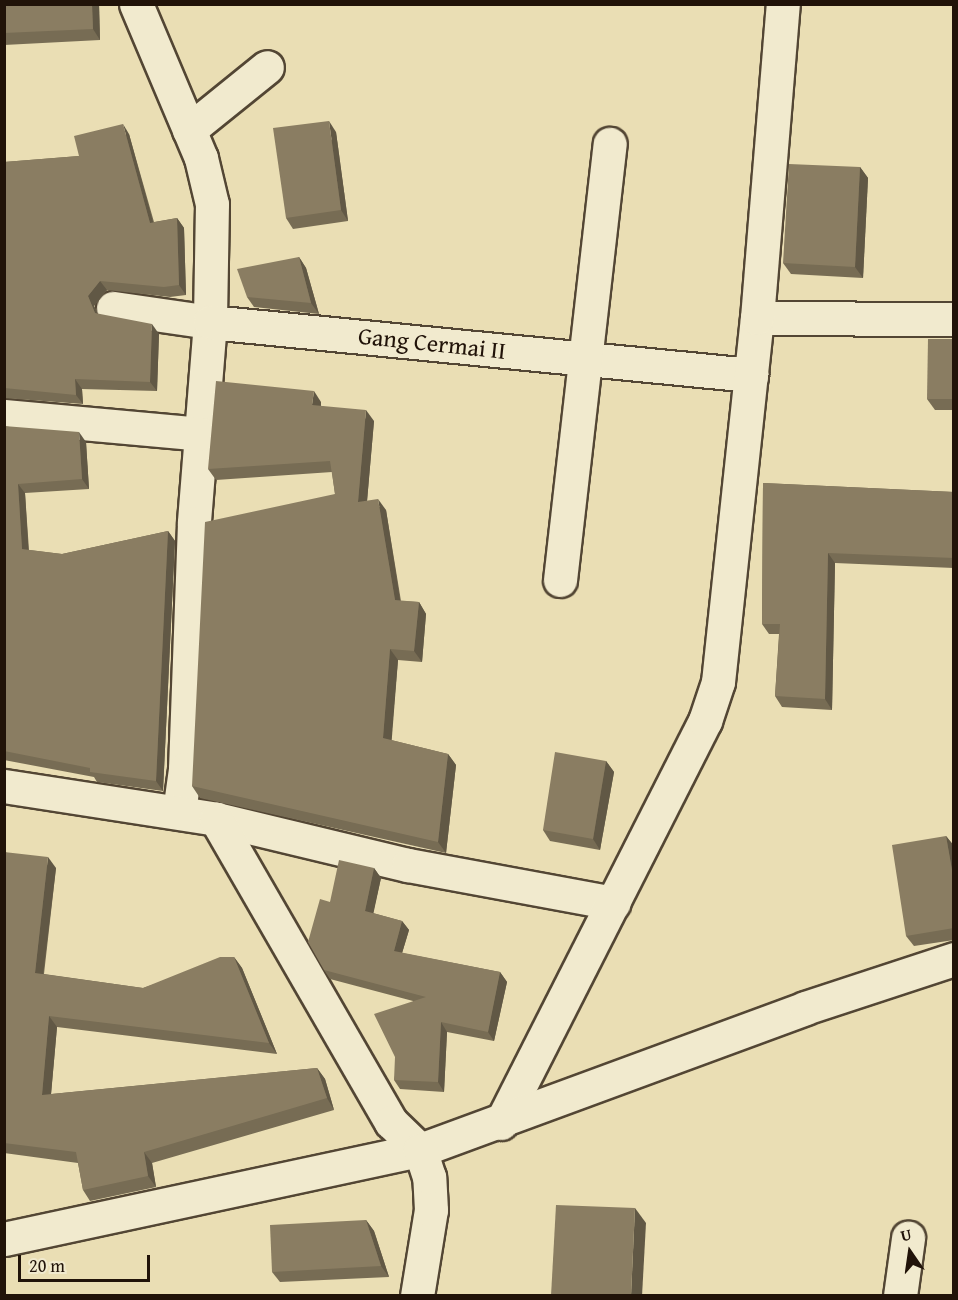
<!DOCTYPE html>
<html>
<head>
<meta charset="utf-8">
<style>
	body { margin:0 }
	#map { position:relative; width:958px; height:1300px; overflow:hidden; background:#eadeb4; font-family:"Gentium Book Plus",serif }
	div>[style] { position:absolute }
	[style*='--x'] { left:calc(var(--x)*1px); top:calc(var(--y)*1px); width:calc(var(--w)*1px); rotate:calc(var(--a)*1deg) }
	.roads { filter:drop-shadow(2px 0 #534634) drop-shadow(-2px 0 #534634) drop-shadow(0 2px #534634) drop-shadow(0 -2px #534634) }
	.street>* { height:33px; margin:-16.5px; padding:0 16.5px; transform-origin:16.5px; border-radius:16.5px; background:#f1eace }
	.secondary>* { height:33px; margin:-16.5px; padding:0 16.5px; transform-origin:16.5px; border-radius:16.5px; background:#f1eace }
	.wall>* { inset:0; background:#776c54 }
	.shaded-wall>* { inset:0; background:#615845 }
	.building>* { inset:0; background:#8a7d62 }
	span { translate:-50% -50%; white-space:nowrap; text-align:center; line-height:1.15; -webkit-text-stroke:4.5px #f1eace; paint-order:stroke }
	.street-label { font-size:24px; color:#211309 }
	.frame { position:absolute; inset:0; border:6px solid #211309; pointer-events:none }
	.north { position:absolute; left:880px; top:1222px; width:60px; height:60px; -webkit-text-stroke:4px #f1eace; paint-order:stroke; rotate:347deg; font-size:16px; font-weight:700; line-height:24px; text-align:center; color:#211309 }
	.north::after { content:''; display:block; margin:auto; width:21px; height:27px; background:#211309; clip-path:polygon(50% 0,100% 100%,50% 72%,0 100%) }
	.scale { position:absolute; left:18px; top:1255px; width:132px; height:27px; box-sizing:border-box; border:3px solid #211309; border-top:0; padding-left:8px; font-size:18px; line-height:21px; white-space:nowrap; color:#211309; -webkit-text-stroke:4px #f1eace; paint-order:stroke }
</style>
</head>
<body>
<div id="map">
	<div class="roads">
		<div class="street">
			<div style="--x:136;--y:4;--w:167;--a:67.1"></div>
			<div style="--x:201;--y:158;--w:47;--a:76.6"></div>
			<div style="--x:212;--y:204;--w:118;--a:91"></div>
			<div style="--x:210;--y:322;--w:202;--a:94.6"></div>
			<div style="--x:194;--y:523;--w:246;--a:92.1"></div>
			<div style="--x:185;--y:769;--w:43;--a:97.9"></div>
			<div style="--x:189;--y:130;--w:100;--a:-38.9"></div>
			<div style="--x:113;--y:308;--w:98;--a:8.2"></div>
			<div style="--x:210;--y:322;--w:544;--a:5.6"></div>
			<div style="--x:757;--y:318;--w:197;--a:0.3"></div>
			<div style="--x:4;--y:416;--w:198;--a:5.2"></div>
			<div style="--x:560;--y:580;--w:439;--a:-83.5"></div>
			<div style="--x:4;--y:786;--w:215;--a:8.8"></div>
			<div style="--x:216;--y:819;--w:197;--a:13.5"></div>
			<div style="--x:408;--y:865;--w:209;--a:10.5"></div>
			<div style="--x:216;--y:819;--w:350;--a:60"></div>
			<div style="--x:391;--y:1122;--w:40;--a:44"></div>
			<div style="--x:900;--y:1296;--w:59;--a:-82.1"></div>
		</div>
		<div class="secondary">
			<div style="--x:501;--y:1123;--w:451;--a:-63.1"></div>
			<div style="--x:705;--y:721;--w:41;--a:-71.6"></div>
			<div style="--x:718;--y:682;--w:366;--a:-83.9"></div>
			<div style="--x:757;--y:318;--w:315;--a:-85.3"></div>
			<div style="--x:4;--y:1239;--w:425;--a:-12.1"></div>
			<div style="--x:420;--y:1150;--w:410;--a:-20.2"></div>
			<div style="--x:805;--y:1008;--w:157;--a:-18.2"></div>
			<div style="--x:417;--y:1296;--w:87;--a:-80.8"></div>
			<div style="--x:431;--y:1210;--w:33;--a:-93"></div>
			<div style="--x:429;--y:1177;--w:28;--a:-108"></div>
		</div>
	</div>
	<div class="wall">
		<div style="clip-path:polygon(4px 4px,99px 4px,100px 40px,4px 45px)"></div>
		<div style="clip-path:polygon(336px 132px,348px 221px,293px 229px,286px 218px)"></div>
		<div style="clip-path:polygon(129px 134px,154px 222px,177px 218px,184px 228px,186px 295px,170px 297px,107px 290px,94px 306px,98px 314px,159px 334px,157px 391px,82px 389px,83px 404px,4px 398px,4px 162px,79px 156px)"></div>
		<div style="clip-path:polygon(860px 167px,868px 178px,863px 278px,791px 274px,783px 263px)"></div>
		<div style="clip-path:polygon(299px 257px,306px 268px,319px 314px,254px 307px,247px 297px)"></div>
		<div style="clip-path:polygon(954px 339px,954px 410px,935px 410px,927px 399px)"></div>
		<div style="clip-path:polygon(321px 402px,321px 406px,374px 421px,367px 501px,386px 510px,401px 601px,419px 602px,426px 614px,422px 662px,398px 660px,391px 740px,448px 754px,456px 765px,446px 853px,200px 798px,192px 786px,335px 494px,332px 472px,216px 480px,208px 469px)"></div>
		<div style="clip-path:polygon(4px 426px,86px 442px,89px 489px,25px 493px,29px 550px,62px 554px,168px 531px,175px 541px,163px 791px,97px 782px,94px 777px,4px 760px)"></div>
		<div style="clip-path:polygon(763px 483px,954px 492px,954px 568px,835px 563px,832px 710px,782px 707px,775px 696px,779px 634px,769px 634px,762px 624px)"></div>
		<div style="clip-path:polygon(606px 761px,614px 772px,600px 850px,550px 841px,543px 830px)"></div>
		<div style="clip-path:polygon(946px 836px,954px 846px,954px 940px,914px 946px,906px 936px)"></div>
		<div style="clip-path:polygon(4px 852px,56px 868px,44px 974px,143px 988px,234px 957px,242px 968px,277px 1054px,57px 1027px,51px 1094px,317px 1068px,325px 1079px,334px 1110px,152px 1163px,156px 1187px,90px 1201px,83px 1190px,78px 1163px,4px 1153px)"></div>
		<div style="clip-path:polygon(374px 868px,381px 878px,373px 913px,402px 921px,409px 930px,402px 953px,500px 972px,507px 982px,494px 1041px,447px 1032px,444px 1092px,400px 1089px,394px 1080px,413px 1001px,330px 979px,324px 970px,330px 902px)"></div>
		<div style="clip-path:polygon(366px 1220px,374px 1231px,389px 1277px,280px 1282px,272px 1272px)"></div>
	</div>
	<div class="shaded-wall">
		<div style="clip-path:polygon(92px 4px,99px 4px,100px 40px,93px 29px)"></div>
		<div style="clip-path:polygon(329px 121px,336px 132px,348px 221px,341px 210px)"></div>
		<div style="clip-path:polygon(123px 124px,129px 134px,156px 233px,150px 223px)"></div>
		<div style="clip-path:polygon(860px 167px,868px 178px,863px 278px,855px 267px)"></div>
		<div style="clip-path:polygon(177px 218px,184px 228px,186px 295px,179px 285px)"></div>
		<div style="clip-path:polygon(299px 257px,306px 268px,319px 314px,311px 303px)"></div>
		<div style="clip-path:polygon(100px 281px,107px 290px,94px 306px,102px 323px,95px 313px,88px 296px)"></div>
		<div style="clip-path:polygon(152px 324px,159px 334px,157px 391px,150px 382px)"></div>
		<div style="clip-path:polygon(75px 379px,82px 389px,83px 404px,76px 395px)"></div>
		<div style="clip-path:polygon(314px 391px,321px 402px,320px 416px,312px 405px)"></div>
		<div style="clip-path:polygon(366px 410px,374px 421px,366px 513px,358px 502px)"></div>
		<div style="clip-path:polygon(79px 432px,86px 442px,89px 489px,82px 479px)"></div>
		<div style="clip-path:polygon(18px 484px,25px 493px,29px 559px,22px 549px)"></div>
		<div style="clip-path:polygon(378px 499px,386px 510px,402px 612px,395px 600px)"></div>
		<div style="clip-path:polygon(168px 531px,175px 541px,163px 791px,156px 781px)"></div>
		<div style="clip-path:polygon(828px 553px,835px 563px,832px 710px,825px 699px)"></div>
		<div style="clip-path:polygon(419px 602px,426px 614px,422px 662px,414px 651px)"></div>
		<div style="clip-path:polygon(390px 649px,398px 660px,391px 749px,383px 738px)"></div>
		<div style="clip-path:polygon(448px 754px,456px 765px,446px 853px,438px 842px)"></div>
		<div style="clip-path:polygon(606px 761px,614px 772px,600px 850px,593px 839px)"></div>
		<div style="clip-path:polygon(946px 836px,954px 846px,954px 881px)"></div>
		<div style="clip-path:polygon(48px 857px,56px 868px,42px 984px,35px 973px)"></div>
		<div style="clip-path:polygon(374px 868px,381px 878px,372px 920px,365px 911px)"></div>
		<div style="clip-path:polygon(402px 921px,409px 930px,400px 960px,394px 951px)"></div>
		<div style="clip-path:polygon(234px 957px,242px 968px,277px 1054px,269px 1043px)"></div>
		<div style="clip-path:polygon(500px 972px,507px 982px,494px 1041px,488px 1032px)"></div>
		<div style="clip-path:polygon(49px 1016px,57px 1027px,50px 1106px,42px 1095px)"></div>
		<div style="clip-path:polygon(441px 1022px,447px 1032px,444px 1092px,438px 1082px)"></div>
		<div style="clip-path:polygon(317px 1068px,325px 1079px,334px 1110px,327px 1098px)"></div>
		<div style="clip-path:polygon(144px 1152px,152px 1163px,156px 1187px,148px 1176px)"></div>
		<div style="clip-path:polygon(635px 1208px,646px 1223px,642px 1296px,631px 1296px)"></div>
		<div style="clip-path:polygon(366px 1220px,374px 1231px,389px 1277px,381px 1266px)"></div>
	</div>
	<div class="building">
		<div style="clip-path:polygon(4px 4px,92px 4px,93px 29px,4px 33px)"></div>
		<div style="clip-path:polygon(329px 121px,341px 210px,286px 218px,273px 128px)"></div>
		<div style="clip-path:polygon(123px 124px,150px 223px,177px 218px,179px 285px,164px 287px,100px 281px,88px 296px,95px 313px,152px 324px,150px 382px,75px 379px,76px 395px,4px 388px,4px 162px,79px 156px,74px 136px)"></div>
		<div style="clip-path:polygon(789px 164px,860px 167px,855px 267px,783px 263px)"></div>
		<div style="clip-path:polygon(299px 257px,311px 303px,247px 297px,237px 269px)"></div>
		<div style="clip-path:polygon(928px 339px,954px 339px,954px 399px,927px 399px)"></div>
		<div style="clip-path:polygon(216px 381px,314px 391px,312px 405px,366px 410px,358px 502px,378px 499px,395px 600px,419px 602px,414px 651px,390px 649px,383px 738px,448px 754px,438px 842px,192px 786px,205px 522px,335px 494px,330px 461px,208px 469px)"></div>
		<div style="clip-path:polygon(4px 426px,79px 432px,82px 479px,18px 484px,22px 549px,62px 554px,168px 531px,156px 781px,90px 772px,90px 768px,4px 751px)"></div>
		<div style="clip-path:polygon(763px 483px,954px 492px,954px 558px,828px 553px,825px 699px,775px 696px,780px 624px,762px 624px)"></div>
		<div style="clip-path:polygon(555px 752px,606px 761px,593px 839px,543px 830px)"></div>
		<div style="clip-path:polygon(946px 836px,954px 881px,954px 928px,906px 936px,892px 845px)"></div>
		<div style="clip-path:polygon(4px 852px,48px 857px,35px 973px,143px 988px,220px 957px,234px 957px,269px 1043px,49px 1016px,42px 1095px,317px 1068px,327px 1098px,144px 1152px,148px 1176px,83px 1190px,76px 1152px,4px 1143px)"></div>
		<div style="clip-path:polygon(339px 860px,374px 868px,365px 911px,402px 921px,394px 951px,500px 972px,488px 1032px,441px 1022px,438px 1082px,394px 1080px,395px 1057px,374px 1014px,426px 997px,324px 970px,308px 942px,320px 899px,330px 902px)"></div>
		<div style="clip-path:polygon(556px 1205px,635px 1208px,631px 1296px,551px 1296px)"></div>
		<div style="clip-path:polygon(366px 1220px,381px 1266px,272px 1272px,270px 1225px)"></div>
	</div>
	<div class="street-label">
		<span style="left:432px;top:343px;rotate:6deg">Gang Cermai II</span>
	</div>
	<div class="frame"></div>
	<div class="north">U</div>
	<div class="scale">20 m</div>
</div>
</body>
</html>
